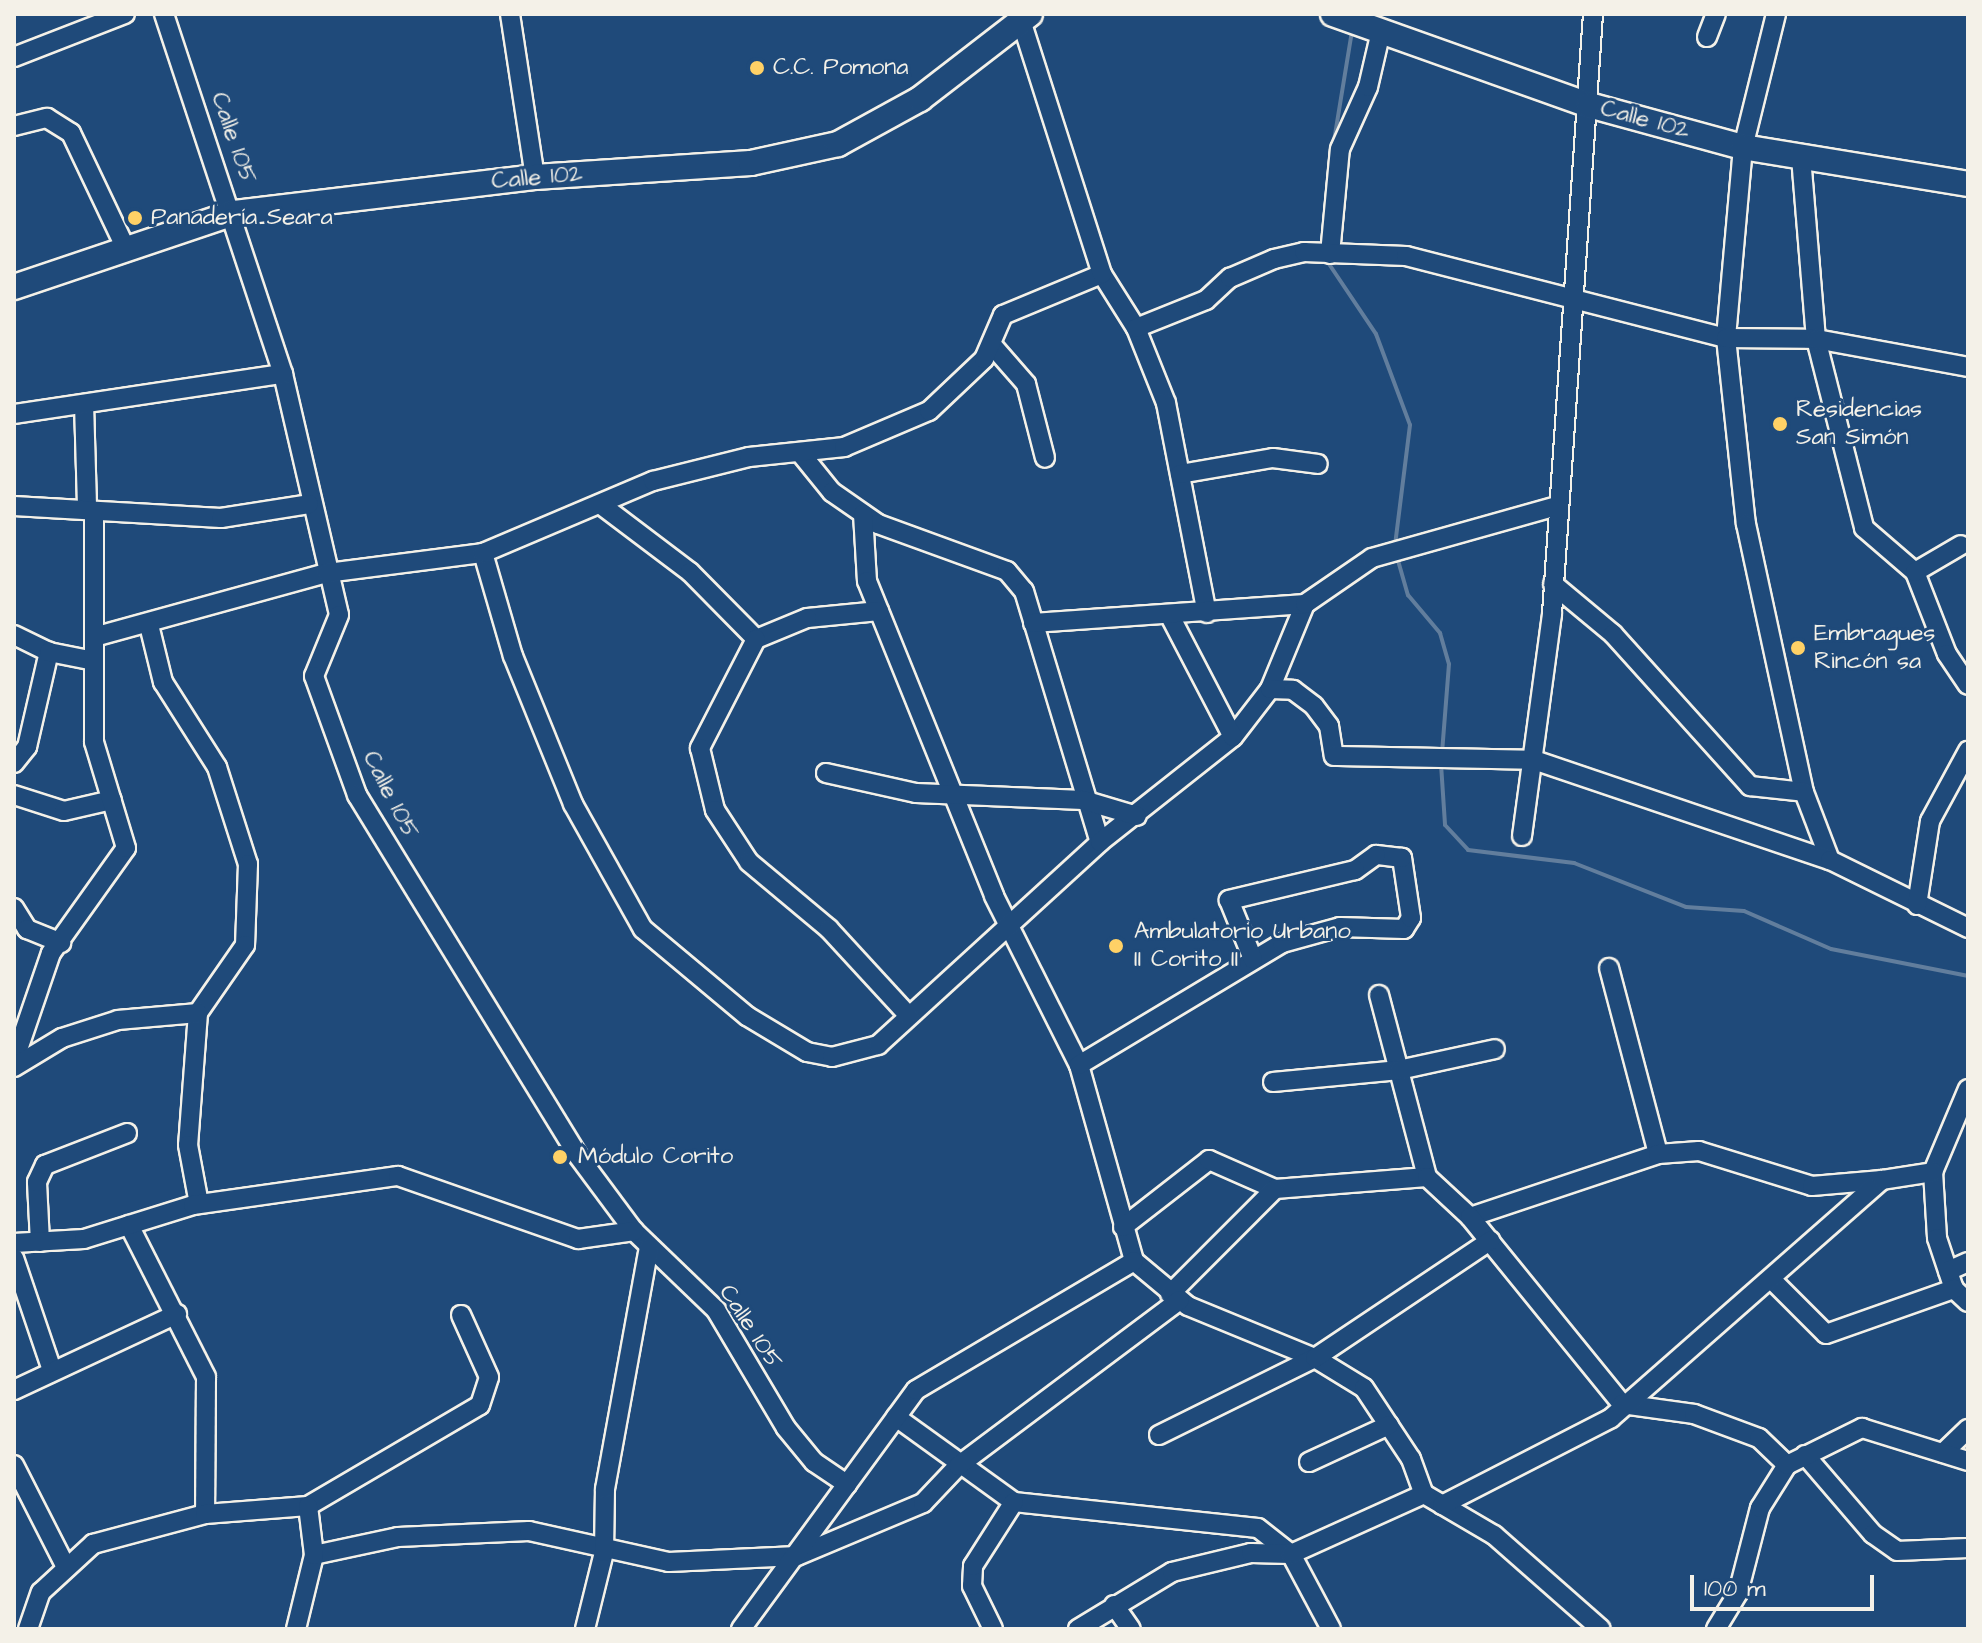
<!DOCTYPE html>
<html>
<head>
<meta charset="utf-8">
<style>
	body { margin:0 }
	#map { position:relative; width:1982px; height:1643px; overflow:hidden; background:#1f4a7a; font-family:"Architects Daughter",sans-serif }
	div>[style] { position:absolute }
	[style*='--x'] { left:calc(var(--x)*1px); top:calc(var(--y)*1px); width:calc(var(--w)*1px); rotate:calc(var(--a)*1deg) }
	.stream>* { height:4px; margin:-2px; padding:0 2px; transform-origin:2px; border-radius:2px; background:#627e9d }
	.roads { filter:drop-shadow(2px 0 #f4f1e8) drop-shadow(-2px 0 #f4f1e8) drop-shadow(0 2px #f4f1e8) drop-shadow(0 -2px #f4f1e8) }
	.minor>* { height:18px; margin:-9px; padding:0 9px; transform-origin:9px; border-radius:9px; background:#1f4a7a }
	.major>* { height:24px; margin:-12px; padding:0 12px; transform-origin:12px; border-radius:12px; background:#1f4a7a }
	.dots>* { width:22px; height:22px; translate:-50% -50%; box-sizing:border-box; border:4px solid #1f4a7a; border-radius:50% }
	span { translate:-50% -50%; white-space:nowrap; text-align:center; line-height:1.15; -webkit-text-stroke:6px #1f4a7a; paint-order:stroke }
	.poi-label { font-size:24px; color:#f4f1e8 }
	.left { translate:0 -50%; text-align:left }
	.street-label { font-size:24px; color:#f4f1e8 }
	.frame { position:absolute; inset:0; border:16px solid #f4f1e8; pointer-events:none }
	.scale { position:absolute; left:1690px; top:1575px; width:184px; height:36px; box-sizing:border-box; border:4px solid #f4f1e8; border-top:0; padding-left:10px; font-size:24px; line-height:28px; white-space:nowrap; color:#f4f1e8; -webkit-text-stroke:6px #1f4a7a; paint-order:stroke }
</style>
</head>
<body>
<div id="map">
	<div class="stream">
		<div style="--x:1333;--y:147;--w:118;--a:-80.7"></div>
		<div style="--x:1327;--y:261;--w:88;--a:56.1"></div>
		<div style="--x:1376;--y:334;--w:97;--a:69.5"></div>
		<div style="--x:1410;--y:425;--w:121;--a:97.1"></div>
		<div style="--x:1397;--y:557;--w:40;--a:74"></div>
		<div style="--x:1408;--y:595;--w:50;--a:49.9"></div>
		<div style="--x:1440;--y:633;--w:32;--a:74"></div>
		<div style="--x:1449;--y:664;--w:88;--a:94.5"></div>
		<div style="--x:1441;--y:764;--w:61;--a:86.2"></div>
		<div style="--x:1445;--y:825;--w:34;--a:47"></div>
		<div style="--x:1468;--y:850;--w:107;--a:7"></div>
		<div style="--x:1574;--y:863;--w:120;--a:21.4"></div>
		<div style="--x:1686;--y:907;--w:58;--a:3.9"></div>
		<div style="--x:1744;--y:911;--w:95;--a:23.6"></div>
		<div style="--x:1831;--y:949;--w:140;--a:11.1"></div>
	</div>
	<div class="roads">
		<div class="minor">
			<div style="--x:164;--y:14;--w:379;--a:71.7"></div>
			<div style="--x:283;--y:374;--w:247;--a:76.9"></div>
			<div style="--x:339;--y:615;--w:66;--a:112.3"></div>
			<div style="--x:314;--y:676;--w:127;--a:70.1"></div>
			<div style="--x:357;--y:795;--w:420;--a:58.5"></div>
			<div style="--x:576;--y:1153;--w:97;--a:53.4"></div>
			<div style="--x:634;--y:1231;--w:114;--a:43.9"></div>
			<div style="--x:716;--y:1310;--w:137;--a:59.3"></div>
			<div style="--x:786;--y:1428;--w:44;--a:50.5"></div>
			<div style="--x:814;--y:1462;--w:40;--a:34"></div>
			<div style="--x:510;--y:14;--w:165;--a:81.3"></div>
			<div style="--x:1776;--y:14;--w:137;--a:103.9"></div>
			<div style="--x:1743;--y:147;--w:192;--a:95.1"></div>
			<div style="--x:1726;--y:338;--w:187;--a:83.9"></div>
			<div style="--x:1746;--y:524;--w:274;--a:77.8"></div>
			<div style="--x:1707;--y:37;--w:25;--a:-69"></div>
			<div style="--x:14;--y:57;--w:119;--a:-21.2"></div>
			<div style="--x:14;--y:126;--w:34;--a:-14"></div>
			<div style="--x:47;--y:118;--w:28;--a:32"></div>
			<div style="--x:71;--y:133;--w:128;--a:64.6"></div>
			<div style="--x:1801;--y:157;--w:183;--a:85.3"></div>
			<div style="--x:1816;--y:339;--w:195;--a:75.7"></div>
			<div style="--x:1864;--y:528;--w:67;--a:40.8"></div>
			<div style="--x:1915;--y:572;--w:88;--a:68.7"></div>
			<div style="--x:1947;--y:654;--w:37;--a:56"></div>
			<div style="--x:1330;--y:254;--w:105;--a:-84.6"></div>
			<div style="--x:1340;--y:149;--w:68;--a:-65.7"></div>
			<div style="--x:1368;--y:87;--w:57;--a:-76.9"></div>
			<div style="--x:1102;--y:274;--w:64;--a:57.8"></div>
			<div style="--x:1136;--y:328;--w:81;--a:68.2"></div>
			<div style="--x:1166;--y:403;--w:214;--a:79"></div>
			<div style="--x:1136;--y:328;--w:75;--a:-21.8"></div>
			<div style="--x:1206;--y:300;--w:33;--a:-43"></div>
			<div style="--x:1230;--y:278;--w:48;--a:-23.4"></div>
			<div style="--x:1274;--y:259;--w:31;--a:-13"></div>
			<div style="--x:1304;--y:252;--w:102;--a:2.2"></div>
			<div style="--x:1406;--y:256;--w:330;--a:14.4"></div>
			<div style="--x:1726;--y:338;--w:90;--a:0.6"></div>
			<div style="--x:1816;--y:339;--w:155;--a:10.4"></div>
			<div style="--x:992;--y:345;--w:52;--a:48.9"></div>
			<div style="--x:1026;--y:384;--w:76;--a:75.6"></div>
			<div style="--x:84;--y:404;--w:104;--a:88.3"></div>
			<div style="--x:14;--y:414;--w:272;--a:-8.5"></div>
			<div style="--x:802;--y:455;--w:48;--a:51"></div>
			<div style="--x:832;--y:492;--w:56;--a:34.8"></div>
			<div style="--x:878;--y:524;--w:137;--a:20"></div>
			<div style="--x:1007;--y:571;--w:26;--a:50"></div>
			<div style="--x:1024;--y:591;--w:262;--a:73.2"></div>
			<div style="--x:1180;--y:474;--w:94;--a:-9.8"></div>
			<div style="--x:1273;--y:458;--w:45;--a:7.6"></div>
			<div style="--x:600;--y:504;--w:113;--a:37.1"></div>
			<div style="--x:690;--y:572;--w:94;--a:45.4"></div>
			<div style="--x:14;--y:506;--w:207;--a:3.3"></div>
			<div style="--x:221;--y:518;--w:89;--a:-9"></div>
			<div style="--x:863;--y:514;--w:67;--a:86.6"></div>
			<div style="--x:867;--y:581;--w:340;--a:68"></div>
			<div style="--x:994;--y:896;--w:189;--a:63.3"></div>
			<div style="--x:1079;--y:1065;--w:204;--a:74.3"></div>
			<div style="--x:1134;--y:1261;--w:70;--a:39.8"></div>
			<div style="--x:1188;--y:1306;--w:137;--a:22.3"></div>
			<div style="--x:1315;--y:1358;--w:57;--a:31.5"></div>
			<div style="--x:1364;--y:1388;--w:85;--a:56.5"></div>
			<div style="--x:1411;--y:1459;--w:37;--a:70"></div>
			<div style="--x:1424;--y:1494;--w:81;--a:30.4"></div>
			<div style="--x:1494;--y:1535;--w:142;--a:41.3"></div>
			<div style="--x:483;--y:553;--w:107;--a:73.8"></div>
			<div style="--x:513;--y:656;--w:160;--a:67.9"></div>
			<div style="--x:573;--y:804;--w:143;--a:60.8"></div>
			<div style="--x:643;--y:929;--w:136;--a:39.9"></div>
			<div style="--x:747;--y:1016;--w:70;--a:31"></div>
			<div style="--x:807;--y:1052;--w:25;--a:11"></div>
			<div style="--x:832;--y:1057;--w:48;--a:-14.6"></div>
			<div style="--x:878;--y:1045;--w:301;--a:-42.4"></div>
			<div style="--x:1100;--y:842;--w:169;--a:-38.3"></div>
			<div style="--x:1233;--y:737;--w:61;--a:-52.4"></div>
			<div style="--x:1270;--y:689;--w:92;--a:-67.6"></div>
			<div style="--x:1915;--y:572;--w:53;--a:-30.4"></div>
			<div style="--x:1553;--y:584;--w:78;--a:39.8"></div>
			<div style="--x:1613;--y:634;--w:205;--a:48"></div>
			<div style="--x:1750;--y:786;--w:54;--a:6.3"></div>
			<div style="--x:1804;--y:792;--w:73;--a:69.1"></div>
			<div style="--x:879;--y:611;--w:72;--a:174.4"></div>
			<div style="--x:807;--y:618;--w:55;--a:157.6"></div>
			<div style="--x:756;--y:639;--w:123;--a:117.2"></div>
			<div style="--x:700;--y:748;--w:64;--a:76.4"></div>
			<div style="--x:715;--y:810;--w:62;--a:56.8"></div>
			<div style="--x:749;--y:862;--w:104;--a:39.9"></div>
			<div style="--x:829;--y:929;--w:117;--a:47.4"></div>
			<div style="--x:1170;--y:616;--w:136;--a:62.5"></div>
			<div style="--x:1033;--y:623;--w:273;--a:-4"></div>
			<div style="--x:1305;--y:604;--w:81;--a:-34.5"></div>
			<div style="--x:1372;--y:558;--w:189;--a:-15.7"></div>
			<div style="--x:149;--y:625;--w:59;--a:76.2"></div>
			<div style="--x:163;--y:682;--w:101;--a:57.6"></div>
			<div style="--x:217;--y:767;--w:102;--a:72.3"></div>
			<div style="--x:248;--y:864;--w:81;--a:92.1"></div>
			<div style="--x:245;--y:945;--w:83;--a:124.7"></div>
			<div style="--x:198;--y:1013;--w:132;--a:94.3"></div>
			<div style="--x:188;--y:1145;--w:60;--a:79.4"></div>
			<div style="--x:14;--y:635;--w:39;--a:26"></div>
			<div style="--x:94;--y:637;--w:242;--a:-15.4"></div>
			<div style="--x:327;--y:573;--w:157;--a:-7.3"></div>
			<div style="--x:483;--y:553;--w:185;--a:-23"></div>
			<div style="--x:653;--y:481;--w:99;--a:-14"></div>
			<div style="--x:749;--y:457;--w:96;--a:-6"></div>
			<div style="--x:844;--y:447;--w:92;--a:-23"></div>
			<div style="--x:929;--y:411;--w:76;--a:-43.4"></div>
			<div style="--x:984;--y:359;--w:48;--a:-66.6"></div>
			<div style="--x:1003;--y:315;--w:107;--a:-22.5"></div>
			<div style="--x:1102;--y:274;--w:267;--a:-107.7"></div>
			<div style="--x:1270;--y:689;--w:23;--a:2"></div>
			<div style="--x:1293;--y:690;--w:26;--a:37"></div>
			<div style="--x:1314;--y:706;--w:25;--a:53"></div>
			<div style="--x:1329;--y:726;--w:30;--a:81"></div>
			<div style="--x:1334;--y:756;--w:200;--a:1.1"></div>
			<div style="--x:1534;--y:760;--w:312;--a:18.7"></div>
			<div style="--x:1830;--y:860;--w:154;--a:26.2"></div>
			<div style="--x:14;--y:763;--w:21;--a:-51"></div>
			<div style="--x:27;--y:747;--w:98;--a:-77"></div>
			<div style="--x:49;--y:652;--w:41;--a:11.3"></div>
			<div style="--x:826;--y:773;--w:92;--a:12.5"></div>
			<div style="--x:916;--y:793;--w:167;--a:2.4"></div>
			<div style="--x:1083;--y:800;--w:56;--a:16.5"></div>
			<div style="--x:14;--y:795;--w:52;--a:17.7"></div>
			<div style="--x:64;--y:811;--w:49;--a:-12.9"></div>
			<div style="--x:1522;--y:836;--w:224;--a:-82.3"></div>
			<div style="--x:1552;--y:614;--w:601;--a:-86.09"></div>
			<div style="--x:1917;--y:905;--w:85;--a:-81.2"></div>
			<div style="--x:1930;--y:821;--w:80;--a:-61.5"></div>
			<div style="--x:14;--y:908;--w:25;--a:58"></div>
			<div style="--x:27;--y:929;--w:37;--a:22"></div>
			<div style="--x:1609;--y:968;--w:192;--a:75.2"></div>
			<div style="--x:1379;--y:995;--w:188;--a:75.2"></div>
			<div style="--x:14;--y:1061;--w:114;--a:-71.1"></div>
			<div style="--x:51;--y:953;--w:129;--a:-54.5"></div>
			<div style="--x:126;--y:848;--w:111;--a:-106.8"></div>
			<div style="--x:94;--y:742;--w:228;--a:-90"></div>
			<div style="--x:1079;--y:1065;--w:237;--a:-31"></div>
			<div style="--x:1282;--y:943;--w:60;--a:-15.4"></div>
			<div style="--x:1340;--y:927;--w:64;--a:1.8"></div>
			<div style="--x:1404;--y:929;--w:13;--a:-58"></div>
			<div style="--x:1411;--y:918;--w:61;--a:-98.5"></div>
			<div style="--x:1402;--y:858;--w:26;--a:-173"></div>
			<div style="--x:1376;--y:855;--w:26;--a:144"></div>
			<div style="--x:1355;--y:870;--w:130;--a:166.6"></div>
			<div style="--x:1229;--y:900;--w:64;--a:67.9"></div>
			<div style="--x:14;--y:1067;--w:56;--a:-31.1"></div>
			<div style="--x:62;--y:1038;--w:59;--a:-17.8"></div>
			<div style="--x:118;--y:1020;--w:80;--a:-5"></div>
			<div style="--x:1273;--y:1082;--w:127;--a:-5.4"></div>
			<div style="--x:1399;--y:1070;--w:98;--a:-12.3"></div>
			<div style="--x:1968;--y:1089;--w:90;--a:112.9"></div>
			<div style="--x:1933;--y:1172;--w:66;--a:86.5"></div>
			<div style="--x:1937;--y:1238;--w:54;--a:71.6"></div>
			<div style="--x:1954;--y:1289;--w:19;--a:43"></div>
			<div style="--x:1470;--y:1217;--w:198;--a:-18.5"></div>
			<div style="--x:1658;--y:1154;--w:41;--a:-4.2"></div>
			<div style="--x:1699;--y:1151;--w:118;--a:17.2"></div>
			<div style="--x:1812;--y:1186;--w:70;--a:-4.9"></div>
			<div style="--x:129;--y:1225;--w:170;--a:63.1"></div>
			<div style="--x:206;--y:1377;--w:137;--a:90.4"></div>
			<div style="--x:1123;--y:1227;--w:109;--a:-37.9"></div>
			<div style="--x:1209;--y:1160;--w:72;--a:23.7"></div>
			<div style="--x:1275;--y:1189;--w:152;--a:-4.5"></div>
			<div style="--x:1427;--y:1177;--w:59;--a:42.9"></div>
			<div style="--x:1470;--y:1217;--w:241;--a:50.9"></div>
			<div style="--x:1622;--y:1404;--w:73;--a:7.9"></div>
			<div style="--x:1694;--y:1414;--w:69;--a:20.3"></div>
			<div style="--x:1759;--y:1438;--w:39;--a:44"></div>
			<div style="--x:40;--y:1242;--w:60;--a:-92.9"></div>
			<div style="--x:37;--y:1182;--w:19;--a:-65"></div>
			<div style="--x:45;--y:1165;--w:88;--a:-21.3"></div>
			<div style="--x:14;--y:1243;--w:70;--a:-3.3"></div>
			<div style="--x:84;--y:1239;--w:114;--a:-17.3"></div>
			<div style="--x:193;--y:1205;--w:207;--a:-8.1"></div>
			<div style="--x:398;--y:1176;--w:191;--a:19.3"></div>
			<div style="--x:578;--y:1239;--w:57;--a:-8.1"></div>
			<div style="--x:14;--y:1258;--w:115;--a:71.3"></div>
			<div style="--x:1948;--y:1271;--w:22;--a:-24"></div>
			<div style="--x:1772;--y:1280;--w:76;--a:45"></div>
			<div style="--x:1826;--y:1334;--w:136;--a:-19.4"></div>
			<div style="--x:1170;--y:1294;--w:148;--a:-45"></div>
			<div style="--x:14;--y:1390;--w:180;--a:-25"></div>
			<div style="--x:896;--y:1417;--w:145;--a:35.8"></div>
			<div style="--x:1014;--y:1502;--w:245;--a:6.1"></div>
			<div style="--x:1258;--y:1528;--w:42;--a:38.2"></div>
			<div style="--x:1291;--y:1554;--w:85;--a:61.9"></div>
			<div style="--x:1159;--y:1435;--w:174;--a:-26.3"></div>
			<div style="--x:1315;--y:1358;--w:211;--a:-33.8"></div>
			<div style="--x:1943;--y:1453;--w:35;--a:-44"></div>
			<div style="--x:1805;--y:1455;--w:104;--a:49.3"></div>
			<div style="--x:1873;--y:1534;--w:29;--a:35"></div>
			<div style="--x:1897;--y:1551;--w:71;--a:-2.4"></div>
			<div style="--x:1309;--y:1462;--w:88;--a:-24.8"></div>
			<div style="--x:14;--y:1465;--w:112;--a:63"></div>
			<div style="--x:1442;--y:1505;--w:190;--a:-27.2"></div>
			<div style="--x:1611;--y:1418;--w:361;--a:-41.3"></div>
			<div style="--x:1882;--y:1180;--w:52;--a:-8.9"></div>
			<div style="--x:314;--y:1555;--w:86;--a:-12.1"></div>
			<div style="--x:398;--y:1537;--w:131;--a:-2.6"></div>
			<div style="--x:529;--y:1531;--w:143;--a:12.5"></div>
			<div style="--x:669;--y:1562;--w:128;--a:-2.7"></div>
			<div style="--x:797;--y:1556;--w:137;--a:-22.8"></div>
			<div style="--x:923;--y:1503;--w:51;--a:-46.6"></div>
			<div style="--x:958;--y:1466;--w:277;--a:-36.8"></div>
			<div style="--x:1114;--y:1605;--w:29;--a:55"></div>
			<div style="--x:28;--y:1629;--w:39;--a:-71"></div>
			<div style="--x:41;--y:1592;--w:71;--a:-42.7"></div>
			<div style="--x:93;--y:1544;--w:116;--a:-15"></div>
			<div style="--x:205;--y:1514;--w:103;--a:-4.4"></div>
			<div style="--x:308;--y:1506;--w:199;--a:-30.4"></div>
			<div style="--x:480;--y:1405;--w:29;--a:-72"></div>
			<div style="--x:489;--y:1377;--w:68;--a:-114.3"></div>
			<div style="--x:296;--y:1629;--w:76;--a:-76.3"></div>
			<div style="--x:314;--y:1555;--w:49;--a:-97"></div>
			<div style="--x:585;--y:1629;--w:79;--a:-76.1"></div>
			<div style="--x:604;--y:1552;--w:63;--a:-89.1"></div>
			<div style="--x:605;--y:1489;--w:246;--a:-79.7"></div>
			<div style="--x:741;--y:1629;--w:296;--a:-53.8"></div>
			<div style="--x:916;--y:1390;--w:253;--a:-30.6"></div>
			<div style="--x:993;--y:1629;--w:48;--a:-116"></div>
			<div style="--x:972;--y:1586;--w:20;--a:-87"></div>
			<div style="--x:973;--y:1566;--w:76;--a:-57.4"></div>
			<div style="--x:1078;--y:1629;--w:110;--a:-31.2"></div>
			<div style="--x:1172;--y:1572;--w:81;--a:-13.5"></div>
			<div style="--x:1251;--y:1553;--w:40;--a:1.4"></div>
			<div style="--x:1291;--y:1554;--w:146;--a:-24.3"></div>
			<div style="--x:1716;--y:1629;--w:42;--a:-58.6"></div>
			<div style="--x:1738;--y:1593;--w:88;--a:-75.5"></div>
			<div style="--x:1760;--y:1508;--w:51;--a:-57.9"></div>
			<div style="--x:1787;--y:1465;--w:84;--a:-26.3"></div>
			<div style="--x:1862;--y:1428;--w:111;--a:17.3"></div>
		</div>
		<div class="major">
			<div style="--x:1333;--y:14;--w:272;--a:19.6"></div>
			<div style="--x:1589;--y:105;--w:160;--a:15.3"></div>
			<div style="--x:1743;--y:147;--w:228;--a:9.3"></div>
			<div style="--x:14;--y:287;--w:232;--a:-18.6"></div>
			<div style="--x:234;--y:213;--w:303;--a:-6.8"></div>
			<div style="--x:535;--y:177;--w:216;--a:-3.7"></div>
			<div style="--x:751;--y:163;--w:89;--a:-12.3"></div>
			<div style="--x:838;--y:144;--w:94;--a:-28.8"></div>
			<div style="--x:920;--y:99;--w:139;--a:-37.7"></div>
		</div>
	</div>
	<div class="dots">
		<div style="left:757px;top:68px;background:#ffd166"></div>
		<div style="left:135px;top:218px;background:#ffd166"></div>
		<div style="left:1780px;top:424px;background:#ffd166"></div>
		<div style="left:1798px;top:648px;background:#ffd166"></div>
		<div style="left:1116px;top:946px;background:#ffd166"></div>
		<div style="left:560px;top:1157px;background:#ffd166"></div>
	</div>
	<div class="poi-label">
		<span class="left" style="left:773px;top:68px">C.C. Pomona</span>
		<span class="left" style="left:151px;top:218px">Panadería Seara</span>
		<span class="left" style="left:1796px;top:424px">Residencias<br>San Simón</span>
		<span class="left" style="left:1814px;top:648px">Embragues<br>Rincón sa</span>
		<span class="left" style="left:1134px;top:946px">Ambulatorio Urbano<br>II Corito II</span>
		<span class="left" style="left:578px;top:1157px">Módulo Corito</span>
	</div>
	<div class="street-label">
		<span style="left:1645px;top:120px;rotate:15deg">Calle 102</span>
		<span style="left:233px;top:138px;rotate:71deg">Calle 105</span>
		<span style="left:537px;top:178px;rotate:-5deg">Calle 102</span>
		<span style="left:390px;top:795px;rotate:63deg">Calle 105</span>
		<span style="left:750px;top:1327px;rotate:57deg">Calle 105</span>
	</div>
	<div class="frame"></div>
	<div class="scale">100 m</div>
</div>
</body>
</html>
